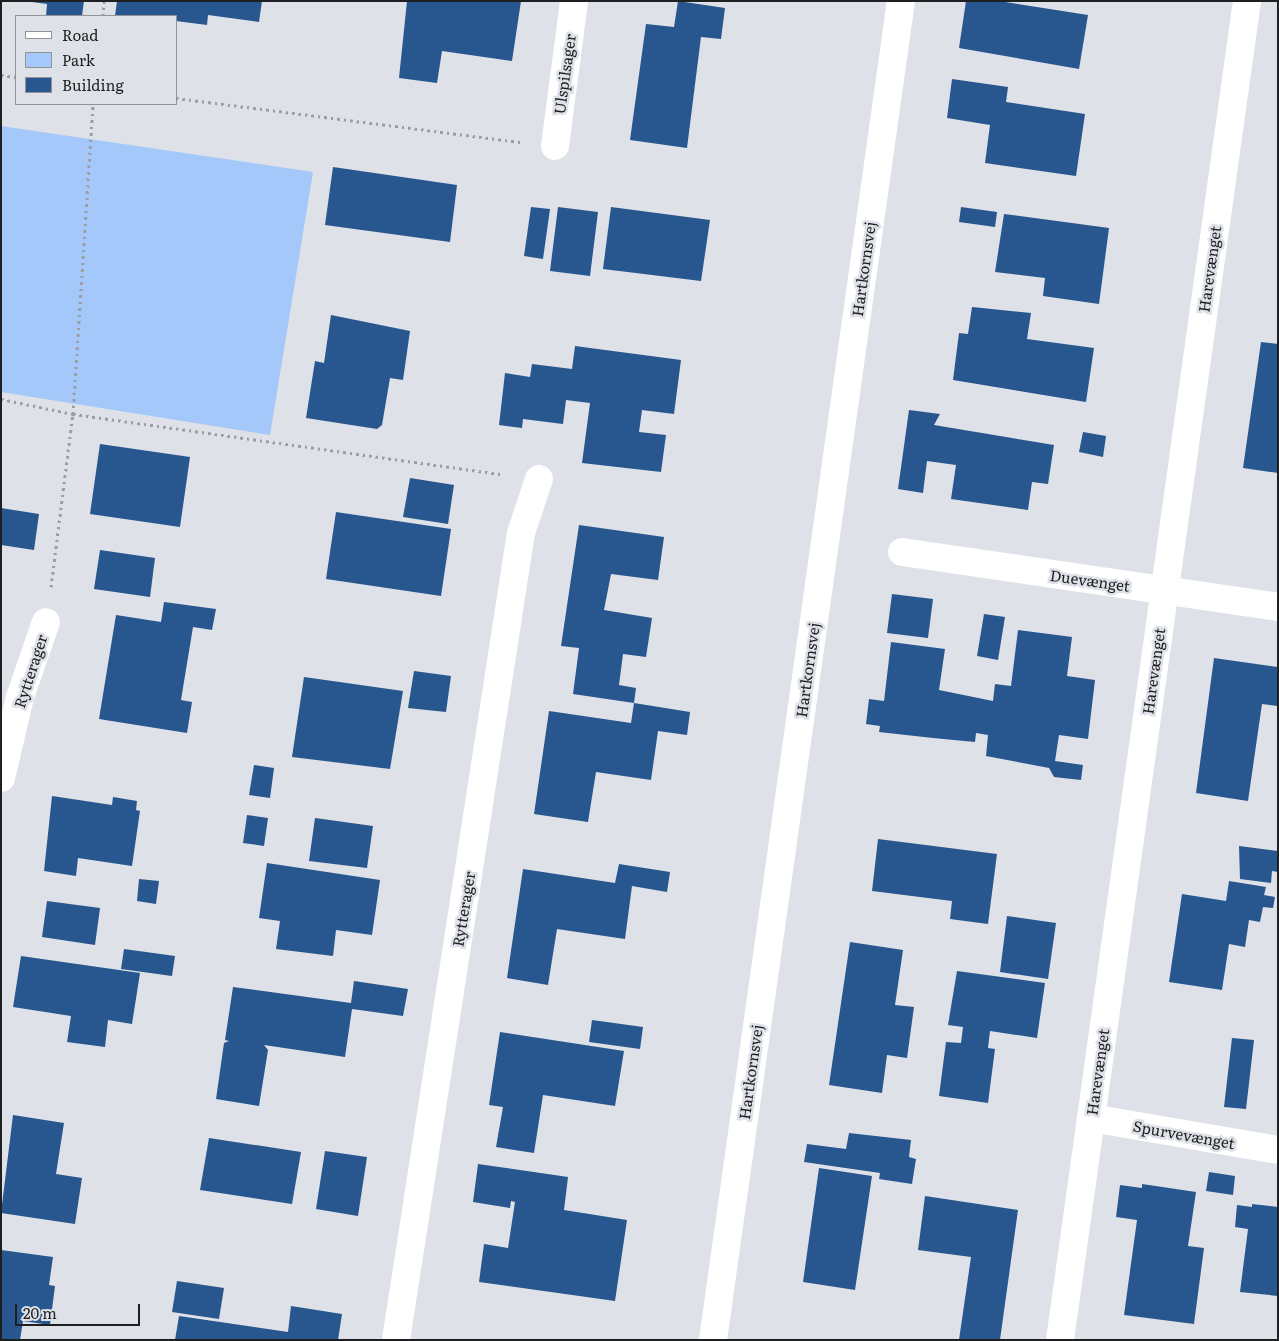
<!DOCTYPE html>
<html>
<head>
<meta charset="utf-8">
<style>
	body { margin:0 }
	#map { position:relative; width:1279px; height:1341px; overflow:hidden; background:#dee1e7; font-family:Literata,serif }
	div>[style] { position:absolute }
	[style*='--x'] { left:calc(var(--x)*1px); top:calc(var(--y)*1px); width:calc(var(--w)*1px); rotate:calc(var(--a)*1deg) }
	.green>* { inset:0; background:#a3c8f9 }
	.building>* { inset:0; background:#28568e }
	.path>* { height:3px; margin-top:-1.5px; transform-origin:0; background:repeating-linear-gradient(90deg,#9b9da2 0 2.5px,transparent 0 6.5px) }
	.street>* { height:28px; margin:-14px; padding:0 14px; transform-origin:14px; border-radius:14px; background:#fff }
	.secondary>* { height:28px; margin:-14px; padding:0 14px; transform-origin:14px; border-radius:14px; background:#fff }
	span { translate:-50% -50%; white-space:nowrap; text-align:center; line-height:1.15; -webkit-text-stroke:5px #dee1e7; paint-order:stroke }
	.street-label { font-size:15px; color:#1e1f21 }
	.frame { position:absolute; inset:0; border:2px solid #1e1f21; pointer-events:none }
	.legend { position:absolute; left:15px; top:15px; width:162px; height:90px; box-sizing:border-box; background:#dee1e7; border:1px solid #919398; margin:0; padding:6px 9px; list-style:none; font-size:15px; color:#1e1f21 }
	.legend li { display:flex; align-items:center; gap:10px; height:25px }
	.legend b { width:25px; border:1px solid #919398 }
	.scale { position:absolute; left:15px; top:1304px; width:125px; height:22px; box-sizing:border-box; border:2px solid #1e1f21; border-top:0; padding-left:6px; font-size:15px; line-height:18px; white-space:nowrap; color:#1e1f21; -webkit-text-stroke:4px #dee1e7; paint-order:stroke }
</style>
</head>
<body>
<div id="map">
	<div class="green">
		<div style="clip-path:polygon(1px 126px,313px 172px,270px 435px,1px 392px)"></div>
	</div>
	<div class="building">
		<div style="clip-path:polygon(84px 1px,82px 16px,46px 16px,47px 4px,32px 2px)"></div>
		<div style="clip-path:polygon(117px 1px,262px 1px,259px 22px,208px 15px,207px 25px,176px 21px,176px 16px,115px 16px)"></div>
		<div style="clip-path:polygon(407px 1px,521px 1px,512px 61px,442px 51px,437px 83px,399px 78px)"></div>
		<div style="clip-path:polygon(678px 1px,725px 8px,721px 39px,701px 37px,687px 148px,630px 140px,646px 24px,674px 27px)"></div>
		<div style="clip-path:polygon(966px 1px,999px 1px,1088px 15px,1079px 69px,959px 48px)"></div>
		<div style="clip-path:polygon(952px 79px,1008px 87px,1006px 102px,1085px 114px,1076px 176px,985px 163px,990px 125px,947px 118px)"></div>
		<div style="clip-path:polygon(333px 167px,457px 185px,450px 242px,325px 225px)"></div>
		<div style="clip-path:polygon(531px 207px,550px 209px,543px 259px,524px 256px)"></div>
		<div style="clip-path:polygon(558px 207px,598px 212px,590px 276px,550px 271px)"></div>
		<div style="clip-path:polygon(611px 207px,710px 220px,701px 281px,603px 269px)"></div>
		<div style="clip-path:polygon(961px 207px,997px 212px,995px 227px,959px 222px)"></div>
		<div style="clip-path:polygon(1004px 214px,1109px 228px,1099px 304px,1043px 296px,1045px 278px,995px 272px)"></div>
		<div style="clip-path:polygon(972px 307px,1031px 313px,1027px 339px,1094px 348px,1086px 402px,953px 380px,959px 333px,968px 334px)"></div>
		<div style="clip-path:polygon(331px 315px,410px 331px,403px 380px,390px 378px,382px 425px,377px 429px,306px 418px,315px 361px,324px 363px)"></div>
		<div style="clip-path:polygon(1261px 342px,1278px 344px,1278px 473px,1243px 468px)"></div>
		<div style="clip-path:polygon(575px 346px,681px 360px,674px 414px,642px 410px,639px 432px,666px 435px,661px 472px,582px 463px,590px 403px,566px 400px,563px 424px,523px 419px,522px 428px,499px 425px,505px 373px,530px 377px,532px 364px,572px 369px)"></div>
		<div style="clip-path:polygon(909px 410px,940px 414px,934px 425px,1054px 445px,1048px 484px,1032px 482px,1028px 510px,951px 499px,956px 465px,927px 461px,923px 493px,898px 489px)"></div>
		<div style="clip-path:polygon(1083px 432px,1106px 436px,1103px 457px,1079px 452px)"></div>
		<div style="clip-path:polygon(100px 444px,190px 457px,180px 527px,90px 514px)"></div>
		<div style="clip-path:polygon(410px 478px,454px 485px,448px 524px,403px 517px)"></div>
		<div style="clip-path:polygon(1px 508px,39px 514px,34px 550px,1px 545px)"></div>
		<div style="clip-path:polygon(336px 512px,451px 529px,441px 596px,326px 579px)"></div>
		<div style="clip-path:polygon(579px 525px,664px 537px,658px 580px,611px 574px,604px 610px,652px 618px,646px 657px,623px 654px,619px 685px,636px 688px,634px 703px,573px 694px,579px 648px,561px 646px)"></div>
		<div style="clip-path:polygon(100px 550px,155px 558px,150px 597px,94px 589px)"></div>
		<div style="clip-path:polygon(892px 594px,933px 599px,928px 638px,887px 633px)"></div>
		<div style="clip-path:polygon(164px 602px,216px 609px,212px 630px,193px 627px,181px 700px,192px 702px,187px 733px,99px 719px,116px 615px,161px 622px)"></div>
		<div style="clip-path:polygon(984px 614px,1005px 617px,998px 660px,977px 656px)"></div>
		<div style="clip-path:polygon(1018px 630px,1072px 637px,1067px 676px,1095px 680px,1088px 739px,1059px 735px,1055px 761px,1083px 765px,1081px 780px,1054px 777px,1049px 768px,986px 756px,988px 735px,976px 733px,975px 742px,933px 738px,879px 732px,880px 726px,866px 724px,869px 699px,884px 701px,891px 642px,945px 649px,939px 690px,993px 701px,995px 684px,1011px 686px)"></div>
		<div style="clip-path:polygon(1214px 658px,1278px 667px,1277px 706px,1262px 704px,1248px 801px,1196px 793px)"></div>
		<div style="clip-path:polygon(414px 671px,451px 676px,446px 712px,408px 708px)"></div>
		<div style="clip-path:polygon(304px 677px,403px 691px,390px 769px,292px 757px)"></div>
		<div style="clip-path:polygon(634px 703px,690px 712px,687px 735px,658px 731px,651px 780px,596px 772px,588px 822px,534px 814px,549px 711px,631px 723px)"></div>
		<div style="clip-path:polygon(254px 765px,274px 768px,270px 798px,249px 795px)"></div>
		<div style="clip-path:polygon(52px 796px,112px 805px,113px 797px,137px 801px,136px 810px,140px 811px,132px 866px,78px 858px,76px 876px,44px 871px)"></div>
		<div style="clip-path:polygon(247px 815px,268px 818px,264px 846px,243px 843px)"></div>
		<div style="clip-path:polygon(315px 818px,373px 826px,367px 868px,309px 861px)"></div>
		<div style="clip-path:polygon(878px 839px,997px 854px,988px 924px,950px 919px,952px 901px,872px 891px)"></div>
		<div style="clip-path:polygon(1239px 846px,1278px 851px,1278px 872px,1272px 871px,1271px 883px,1240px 879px)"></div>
		<div style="clip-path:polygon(267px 863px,380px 880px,372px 935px,336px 930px,333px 956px,276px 949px,280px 921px,259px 918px)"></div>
		<div style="clip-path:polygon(619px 864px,670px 872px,667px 892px,632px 886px,625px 939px,557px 929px,548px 985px,507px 978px,523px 869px,615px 883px)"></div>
		<div style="clip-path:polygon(139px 879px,159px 881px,156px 904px,137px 901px)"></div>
		<div style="clip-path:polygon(1229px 881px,1266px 887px,1264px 895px,1275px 897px,1273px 908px,1263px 907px,1260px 922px,1249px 920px,1245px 947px,1229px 944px,1222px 990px,1169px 982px,1182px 894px,1226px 901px)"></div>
		<div style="clip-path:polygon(47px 901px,100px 908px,95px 945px,42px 937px)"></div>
		<div style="clip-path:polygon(1007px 916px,1056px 923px,1048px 979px,1000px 972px)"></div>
		<div style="clip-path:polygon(850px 942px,903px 950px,895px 1005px,914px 1007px,907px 1058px,887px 1055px,882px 1093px,829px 1085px)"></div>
		<div style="clip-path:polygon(124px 949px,175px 956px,172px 976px,121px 969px)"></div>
		<div style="clip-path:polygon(21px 956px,140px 973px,132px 1024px,108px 1020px,105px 1047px,67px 1042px,71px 1016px,13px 1007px)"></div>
		<div style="clip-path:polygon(957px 971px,1045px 983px,1037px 1038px,990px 1031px,988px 1048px,995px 1049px,988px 1103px,939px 1096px,946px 1042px,961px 1043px,963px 1027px,948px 1025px)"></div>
		<div style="clip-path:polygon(354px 981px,408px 989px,403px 1016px,352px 1009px,345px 1057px,264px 1045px,268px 1050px,259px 1106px,216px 1099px,224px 1043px,229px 1041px,225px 1040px,233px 987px,351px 1003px)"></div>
		<div style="clip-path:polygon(592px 1020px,643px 1027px,640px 1049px,589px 1042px)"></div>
		<div style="clip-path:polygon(500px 1032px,624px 1051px,615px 1106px,543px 1095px,534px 1153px,496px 1147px,503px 1107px,489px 1105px)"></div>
		<div style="clip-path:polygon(1232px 1038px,1254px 1040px,1246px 1109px,1224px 1107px)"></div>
		<div style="clip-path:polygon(13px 1115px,64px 1123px,56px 1174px,82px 1178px,75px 1224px,1px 1213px)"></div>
		<div style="clip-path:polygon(849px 1133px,911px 1140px,909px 1157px,916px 1159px,912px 1184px,879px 1179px,880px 1173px,804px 1162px,807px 1144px,846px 1149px)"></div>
		<div style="clip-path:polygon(209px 1138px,301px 1152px,292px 1204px,200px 1190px)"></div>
		<div style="clip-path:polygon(325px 1151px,367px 1157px,358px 1216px,316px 1209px)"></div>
		<div style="clip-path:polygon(478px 1164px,568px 1177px,564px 1210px,627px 1220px,615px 1301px,479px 1282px,484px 1244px,508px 1248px,515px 1202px,511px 1201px,510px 1208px,473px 1202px)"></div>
		<div style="clip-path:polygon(819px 1168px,872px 1176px,855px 1290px,803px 1282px)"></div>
		<div style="clip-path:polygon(1209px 1172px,1235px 1176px,1233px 1195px,1206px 1191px)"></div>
		<div style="clip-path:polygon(1142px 1184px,1196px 1192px,1188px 1246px,1204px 1248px,1194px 1324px,1124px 1315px,1137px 1220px,1116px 1217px,1120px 1185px,1142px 1188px)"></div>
		<div style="clip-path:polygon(925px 1196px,1018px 1210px,1000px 1340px,959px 1340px,971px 1257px,918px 1250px)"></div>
		<div style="clip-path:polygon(1252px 1204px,1278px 1207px,1278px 1296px,1240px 1292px,1248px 1229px,1235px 1227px,1237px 1205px,1252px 1207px)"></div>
		<div style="clip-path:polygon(1px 1250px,53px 1257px,49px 1285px,55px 1286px,50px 1325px,23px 1321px,20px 1340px,1px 1340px)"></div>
		<div style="clip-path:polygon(177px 1281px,224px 1288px,219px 1319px,172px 1312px)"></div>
		<div style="clip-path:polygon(291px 1306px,342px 1314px,338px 1340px,175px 1340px,179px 1316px,288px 1332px)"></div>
	</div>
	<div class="path">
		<div style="--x:103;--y:16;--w:15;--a:-86"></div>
		<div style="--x:1;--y:75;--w:15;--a:8"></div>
		<div style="--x:176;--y:98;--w:347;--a:7.3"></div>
		<div style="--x:1;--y:399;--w:74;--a:11.8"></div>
		<div style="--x:73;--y:414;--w:433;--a:8"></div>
		<div style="--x:51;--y:587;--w:174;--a:-82.8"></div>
		<div style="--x:73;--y:414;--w:311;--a:-86.3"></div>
	</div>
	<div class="street">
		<div style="--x:555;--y:146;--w:146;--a:-82.5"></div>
		<div style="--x:902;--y:552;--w:380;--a:8.3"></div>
		<div style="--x:1;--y:778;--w:83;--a:-76.8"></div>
		<div style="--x:20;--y:697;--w:79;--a:-70.9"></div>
		<div style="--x:1091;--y:1118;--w:190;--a:9.7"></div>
		<div style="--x:396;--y:1340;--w:817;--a:-81.2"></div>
		<div style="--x:521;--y:533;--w:57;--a:-71.6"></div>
		<div style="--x:1060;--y:1340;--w:1352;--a:-82.05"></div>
	</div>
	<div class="secondary">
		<div style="--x:713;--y:1340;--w:1352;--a:-82.01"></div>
	</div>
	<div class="street-label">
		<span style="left:564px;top:74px;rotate:-82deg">Ulspilsager</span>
		<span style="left:863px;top:269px;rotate:-82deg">Hartkornsvej</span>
		<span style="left:1209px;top:269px;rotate:-82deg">Harevænget</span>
		<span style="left:1090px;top:580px;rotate:8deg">Duevænget</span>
		<span style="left:807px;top:670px;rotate:-82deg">Hartkornsvej</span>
		<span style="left:30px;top:671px;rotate:-72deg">Rytterager</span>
		<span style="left:1153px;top:671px;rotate:-82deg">Harevænget</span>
		<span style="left:463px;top:909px;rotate:-81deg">Rytterager</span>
		<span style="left:750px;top:1072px;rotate:-82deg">Hartkornsvej</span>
		<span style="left:1097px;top:1072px;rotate:-82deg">Harevænget</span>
		<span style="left:1184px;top:1134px;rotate:10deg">Spurvevænget</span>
	</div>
	<div class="frame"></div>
	<ul class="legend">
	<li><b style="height:6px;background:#fff"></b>Road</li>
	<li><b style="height:14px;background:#a3c8f9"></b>Park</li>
	<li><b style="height:14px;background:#28568e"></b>Building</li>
	</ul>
	<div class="scale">20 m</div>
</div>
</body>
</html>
